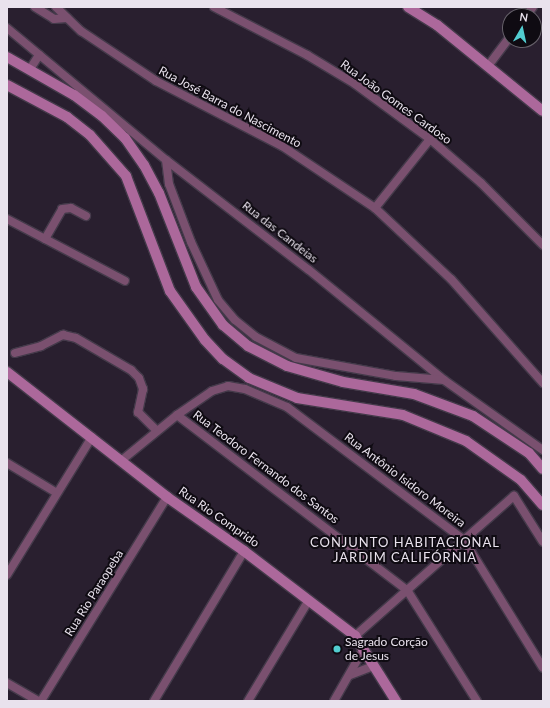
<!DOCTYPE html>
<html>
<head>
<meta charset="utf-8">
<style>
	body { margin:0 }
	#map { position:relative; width:550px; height:708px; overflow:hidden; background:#291f2f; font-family:Lato,sans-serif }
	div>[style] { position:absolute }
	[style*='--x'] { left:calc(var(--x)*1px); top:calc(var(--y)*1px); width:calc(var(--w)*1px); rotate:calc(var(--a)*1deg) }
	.roads { filter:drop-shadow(1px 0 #443a4a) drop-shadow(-1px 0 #443a4a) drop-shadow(0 1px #443a4a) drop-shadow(0 -1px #443a4a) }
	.street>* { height:8px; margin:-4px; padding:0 4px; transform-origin:4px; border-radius:4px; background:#7a506f }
	.secondary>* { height:10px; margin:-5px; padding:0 5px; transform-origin:5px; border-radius:5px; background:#ac689b }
	.dots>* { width:11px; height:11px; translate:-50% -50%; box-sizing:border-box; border:2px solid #0f0b12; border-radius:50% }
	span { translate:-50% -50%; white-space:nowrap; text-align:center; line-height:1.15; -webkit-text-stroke:4px #0f0b12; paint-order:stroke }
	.street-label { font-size:12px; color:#e9e2ed }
	.poi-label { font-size:12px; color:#e9e2ed }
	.left { translate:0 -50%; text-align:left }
	.neighbourhood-label { font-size:13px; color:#e9e2ed; letter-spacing:1px }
	.frame { position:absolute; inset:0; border:8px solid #e9e2ed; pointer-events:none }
	.north { position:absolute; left:502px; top:8px; width:40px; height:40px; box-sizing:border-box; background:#0f0b12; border:1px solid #66616a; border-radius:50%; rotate:9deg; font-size:11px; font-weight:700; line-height:16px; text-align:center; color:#e9e2ed }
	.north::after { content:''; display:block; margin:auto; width:14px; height:18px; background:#52cdd0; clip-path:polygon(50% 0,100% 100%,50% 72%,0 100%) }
</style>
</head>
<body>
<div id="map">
	<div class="roads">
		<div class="street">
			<div style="--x:35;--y:7;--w:22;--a:32"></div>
			<div style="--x:54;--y:19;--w:13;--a:-4"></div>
			<div style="--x:56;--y:7;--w:35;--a:44"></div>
			<div style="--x:81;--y:31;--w:90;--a:33.7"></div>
			<div style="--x:156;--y:81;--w:142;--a:27.3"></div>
			<div style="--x:282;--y:146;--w:112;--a:33.7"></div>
			<div style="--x:375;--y:208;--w:104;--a:43.1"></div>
			<div style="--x:451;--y:279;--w:139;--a:48.5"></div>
			<div style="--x:214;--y:7;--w:105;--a:27.3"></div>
			<div style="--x:307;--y:55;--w:56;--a:31.1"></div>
			<div style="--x:355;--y:84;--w:93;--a:36.3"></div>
			<div style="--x:430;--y:139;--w:67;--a:40.8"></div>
			<div style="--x:481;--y:183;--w:88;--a:45"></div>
			<div style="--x:526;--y:16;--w:11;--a:-52"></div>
			<div style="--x:7;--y:28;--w:207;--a:39.7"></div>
			<div style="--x:166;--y:160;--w:180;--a:37.6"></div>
			<div style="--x:309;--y:270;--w:174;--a:39.2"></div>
			<div style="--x:444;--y:380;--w:121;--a:35.3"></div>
			<div style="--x:488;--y:66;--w:36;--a:-53"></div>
			<div style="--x:30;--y:69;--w:17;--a:-57"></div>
			<div style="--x:166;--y:160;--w:24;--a:83"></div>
			<div style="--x:169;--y:184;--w:62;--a:69.2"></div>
			<div style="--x:191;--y:242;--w:64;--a:65"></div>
			<div style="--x:218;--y:300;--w:26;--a:50"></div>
			<div style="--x:235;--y:320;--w:27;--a:39"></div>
			<div style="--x:256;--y:337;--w:45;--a:27.7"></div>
			<div style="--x:296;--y:358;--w:102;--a:10.2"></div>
			<div style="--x:396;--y:376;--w:48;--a:4.8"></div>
			<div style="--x:375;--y:208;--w:88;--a:-51.4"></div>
			<div style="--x:7;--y:219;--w:133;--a:27.7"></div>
			<div style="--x:45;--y:239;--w:34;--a:-60"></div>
			<div style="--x:62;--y:209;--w:9;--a:-6"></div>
			<div style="--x:71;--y:208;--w:17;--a:28"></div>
			<div style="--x:15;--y:353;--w:27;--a:-15"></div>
			<div style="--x:41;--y:346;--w:25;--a:-27"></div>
			<div style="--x:63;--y:335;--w:13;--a:13"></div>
			<div style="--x:76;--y:338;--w:64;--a:30.2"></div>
			<div style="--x:131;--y:370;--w:11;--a:45"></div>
			<div style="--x:139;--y:378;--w:12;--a:70"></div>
			<div style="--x:143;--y:389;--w:24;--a:102"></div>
			<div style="--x:138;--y:412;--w:25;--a:45"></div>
			<div style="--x:177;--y:415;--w:289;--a:37.3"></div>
			<div style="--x:407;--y:590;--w:131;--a:57.8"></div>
			<div style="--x:122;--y:460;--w:71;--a:-39.3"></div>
			<div style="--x:177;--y:415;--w:42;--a:-34.4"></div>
			<div style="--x:212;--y:391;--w:17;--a:-17"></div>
			<div style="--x:228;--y:386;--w:17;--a:10"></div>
			<div style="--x:245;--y:389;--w:46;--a:23.2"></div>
			<div style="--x:287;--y:407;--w:221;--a:36.9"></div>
			<div style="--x:464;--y:540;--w:150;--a:58.3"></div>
			<div style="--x:7;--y:463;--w:58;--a:31"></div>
			<div style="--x:7;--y:575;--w:162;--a:-58.4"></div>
			<div style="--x:355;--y:636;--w:212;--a:-41.4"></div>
			<div style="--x:514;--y:496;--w:54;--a:57.8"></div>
			<div style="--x:350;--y:675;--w:25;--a:-21"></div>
			<div style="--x:7;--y:683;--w:36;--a:30"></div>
			<div style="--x:41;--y:701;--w:240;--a:-58.3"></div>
			<div style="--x:154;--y:701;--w:175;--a:-59"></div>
			<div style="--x:248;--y:701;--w:118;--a:-58.9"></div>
			<div style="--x:334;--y:701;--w:59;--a:-60.4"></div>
		</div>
		<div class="secondary">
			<div style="--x:408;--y:7;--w:34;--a:32"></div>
			<div style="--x:437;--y:25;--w:136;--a:39.1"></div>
			<div style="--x:7;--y:57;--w:77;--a:29.6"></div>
			<div style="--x:74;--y:95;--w:35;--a:37"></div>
			<div style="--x:102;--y:116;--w:32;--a:44"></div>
			<div style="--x:125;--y:138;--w:33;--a:55"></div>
			<div style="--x:144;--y:165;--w:32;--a:62"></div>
			<div style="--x:159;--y:193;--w:101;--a:68.5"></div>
			<div style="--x:196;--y:287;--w:47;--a:54.6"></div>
			<div style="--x:223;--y:325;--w:33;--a:40"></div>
			<div style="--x:248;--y:346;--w:44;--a:27.1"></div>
			<div style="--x:287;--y:366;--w:58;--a:15.9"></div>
			<div style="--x:343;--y:382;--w:72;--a:9.6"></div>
			<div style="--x:414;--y:394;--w:63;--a:20.4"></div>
			<div style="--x:473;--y:416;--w:67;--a:33.5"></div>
			<div style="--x:529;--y:453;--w:21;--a:49"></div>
			<div style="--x:7;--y:85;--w:68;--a:28.1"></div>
			<div style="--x:67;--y:117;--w:29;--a:38"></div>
			<div style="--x:90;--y:135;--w:55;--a:48.7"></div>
			<div style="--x:126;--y:176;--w:123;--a:69.1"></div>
			<div style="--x:170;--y:291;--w:60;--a:54.5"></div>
			<div style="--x:205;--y:340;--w:26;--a:47"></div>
			<div style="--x:223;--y:359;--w:32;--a:36"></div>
			<div style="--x:249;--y:378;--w:52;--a:22.6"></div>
			<div style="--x:297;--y:398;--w:107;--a:9.1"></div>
			<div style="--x:403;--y:415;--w:68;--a:22.4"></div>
			<div style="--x:466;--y:441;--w:67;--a:35.3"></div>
			<div style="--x:521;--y:480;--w:33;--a:49"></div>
			<div style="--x:7;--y:372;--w:203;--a:38"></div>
			<div style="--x:167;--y:497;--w:94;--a:35"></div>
			<div style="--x:244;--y:551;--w:140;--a:37.4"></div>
			<div style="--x:355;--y:636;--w:77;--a:57.8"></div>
		</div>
	</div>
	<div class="dots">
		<div style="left:337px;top:649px;background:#52cdd0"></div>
	</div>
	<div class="street-label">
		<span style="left:396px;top:102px;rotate:36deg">Rua João Gomes Cardoso</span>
		<span style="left:230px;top:107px;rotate:28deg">Rua José Barra do Nascimento</span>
		<span style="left:280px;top:232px;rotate:38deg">Rua das Candeias</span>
		<span style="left:266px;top:467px;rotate:37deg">Rua Teodoro Fernando dos Santos</span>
		<span style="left:405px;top:480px;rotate:37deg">Rua Antônio Isidoro Moreira</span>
		<span style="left:219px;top:517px;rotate:35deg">Rua Rio Comprido</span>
		<span style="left:94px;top:593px;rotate:-58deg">Rua Rio Paraopeba</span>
	</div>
	<div class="poi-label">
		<span class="left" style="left:345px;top:649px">Sagrado Corção<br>de Jesus</span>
	</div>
	<div class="neighbourhood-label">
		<span style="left:405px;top:550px">CONJUNTO HABITACIONAL<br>JARDIM CALIFÓRNIA</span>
	</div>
	<div class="frame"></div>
	<div class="north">N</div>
</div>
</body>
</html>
